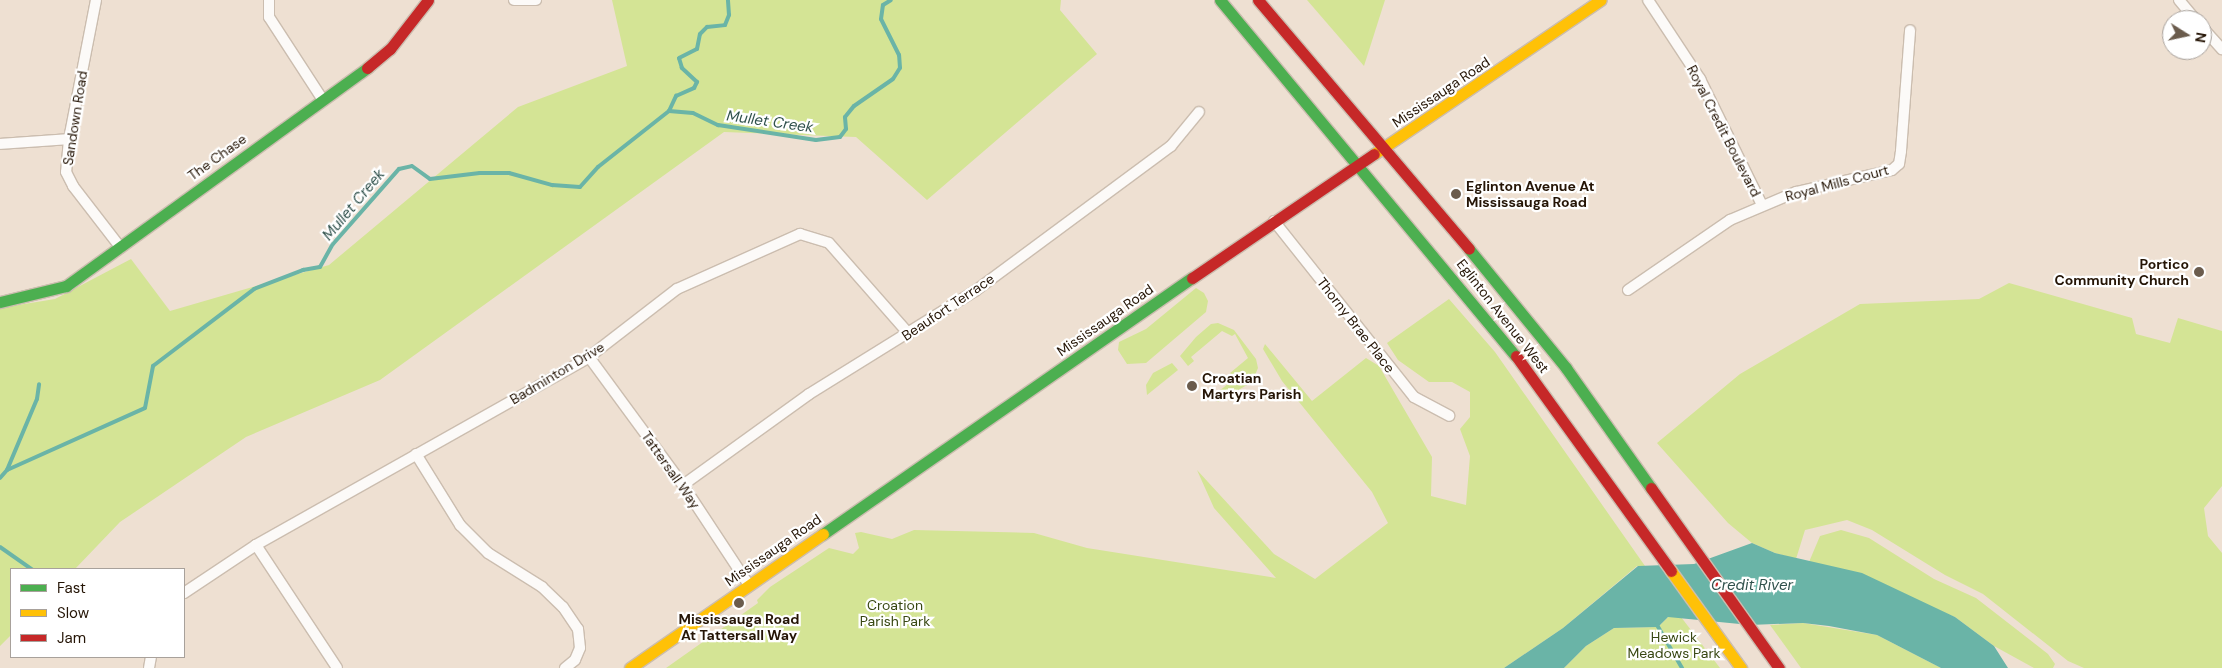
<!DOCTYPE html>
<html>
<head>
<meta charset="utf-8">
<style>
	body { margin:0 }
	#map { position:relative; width:2222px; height:668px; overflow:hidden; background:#eee0d2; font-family:"DM Sans",sans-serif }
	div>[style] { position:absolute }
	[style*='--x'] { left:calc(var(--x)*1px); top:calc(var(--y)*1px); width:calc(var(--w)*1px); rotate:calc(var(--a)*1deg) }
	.green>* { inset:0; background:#d4e495 }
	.water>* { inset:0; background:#6ab4a7 }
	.stream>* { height:4px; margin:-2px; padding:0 2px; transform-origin:2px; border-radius:2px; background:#6ab4a7 }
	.roads { filter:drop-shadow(1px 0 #cbbdaf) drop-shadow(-1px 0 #cbbdaf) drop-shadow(0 1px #cbbdaf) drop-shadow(0 -1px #cbbdaf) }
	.street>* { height:10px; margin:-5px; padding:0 5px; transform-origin:5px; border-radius:5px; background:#fcfaf8 }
	.fast>* { height:11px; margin:-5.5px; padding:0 5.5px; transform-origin:5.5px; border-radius:5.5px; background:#4caf50 }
	.slow>* { height:11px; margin:-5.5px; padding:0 5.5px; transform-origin:5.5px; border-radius:5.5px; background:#ffc107 }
	.jam>* { height:11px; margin:-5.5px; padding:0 5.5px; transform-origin:5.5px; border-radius:5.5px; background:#c62828 }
	.dots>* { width:14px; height:14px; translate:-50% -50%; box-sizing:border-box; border:2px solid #fff; border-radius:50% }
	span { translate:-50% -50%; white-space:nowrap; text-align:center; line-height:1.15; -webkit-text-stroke:4.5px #fff; paint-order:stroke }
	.street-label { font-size:14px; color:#251506 }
	.poi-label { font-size:14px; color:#251506; font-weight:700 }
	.left { translate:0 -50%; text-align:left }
	.right { translate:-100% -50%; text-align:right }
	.park-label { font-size:14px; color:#384712 }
	.water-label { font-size:15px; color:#30514c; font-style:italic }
	.legend { position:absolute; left:10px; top:568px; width:175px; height:90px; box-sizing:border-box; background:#fff; border:1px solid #a8a19b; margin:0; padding:6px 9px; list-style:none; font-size:15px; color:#251506 }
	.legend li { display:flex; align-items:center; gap:10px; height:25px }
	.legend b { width:25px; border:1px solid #a8a19b }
	.north { position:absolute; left:2162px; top:10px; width:50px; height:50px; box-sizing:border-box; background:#fff; border:1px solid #a8a19b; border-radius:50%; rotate:100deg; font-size:14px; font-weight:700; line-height:20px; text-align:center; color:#251506 }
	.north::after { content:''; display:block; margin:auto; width:18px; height:22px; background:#6b5c4d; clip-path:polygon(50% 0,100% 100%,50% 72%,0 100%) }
</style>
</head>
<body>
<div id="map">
	<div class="green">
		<div style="clip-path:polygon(612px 0,1061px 0,1060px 10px,1097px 54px,927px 200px,856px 137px,724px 132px,380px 380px,246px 437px,120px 522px,75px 569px,11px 569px,11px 635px,0 646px,0 308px,55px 299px,131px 259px,170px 311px,329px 265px,518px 107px,627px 66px)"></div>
		<div style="clip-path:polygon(1307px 0,1385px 0,1364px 66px)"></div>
		<div style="clip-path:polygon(2009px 283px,2132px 318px,2136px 334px,2170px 343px,2178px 318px,2222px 331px,2222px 486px,2204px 508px,2208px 536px,2222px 553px,2222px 668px,2084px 668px,2068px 661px,1983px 594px,1945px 575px,1872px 530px,1847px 520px,1805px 530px,1796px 559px,1775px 553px,1752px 543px,1728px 523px,1657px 443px,1740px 374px,1860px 304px,1979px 299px)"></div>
		<div style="clip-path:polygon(1196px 288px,1204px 293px,1208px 301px,1206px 312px,1146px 363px,1127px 364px,1118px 350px,1119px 342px,1146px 329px)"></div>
		<div style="clip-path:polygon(1449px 299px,1495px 352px,1645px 566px,1637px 566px,1563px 628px,1504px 668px,666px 668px,758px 603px,757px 600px,770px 587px,829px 548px,853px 554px,859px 548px,855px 533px,861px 532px,892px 539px,914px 530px,1034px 533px,1087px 548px,1276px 578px,1214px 508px,1197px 470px,1274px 554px,1315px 579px,1388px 523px,1372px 492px,1282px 381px,1263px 349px,1265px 344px,1312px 401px,1366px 358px,1379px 366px,1432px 457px,1431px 496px,1466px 505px,1470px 456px,1460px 429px,1470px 417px,1470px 392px,1452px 382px,1429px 382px,1398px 360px,1387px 343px)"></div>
		<div style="clip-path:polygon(1218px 323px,1234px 330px,1256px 359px,1258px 368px,1252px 382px,1218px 402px,1213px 396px,1234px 379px,1230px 373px,1248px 358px,1235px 334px,1232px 336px,1222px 331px,1191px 357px,1194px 361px,1188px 366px,1180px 356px,1196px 337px,1211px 324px)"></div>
		<div style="clip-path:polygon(1172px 363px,1178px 370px,1147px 395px,1146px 385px,1153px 373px)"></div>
		<div style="clip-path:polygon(1841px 530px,1869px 538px,1934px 579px,1976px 598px,2048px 654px,2055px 664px,2053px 668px,2034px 668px,1994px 646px,1955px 617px,1809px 562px,1820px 536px)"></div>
		<div style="clip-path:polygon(1668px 617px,1681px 617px,1720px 668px,1564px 668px,1586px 646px,1614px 628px,1658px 627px)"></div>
		<div style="clip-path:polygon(1803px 623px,1877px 635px,1941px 668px,1801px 668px,1770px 625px)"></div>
	</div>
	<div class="water">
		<div style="clip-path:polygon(1752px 543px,1775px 553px,1862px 573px,1955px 617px,1994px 646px,2008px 668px,1941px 668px,1877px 635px,1829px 626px,1803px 623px,1750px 625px,1668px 617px,1658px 627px,1614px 628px,1586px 646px,1564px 668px,1504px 668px,1563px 628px,1638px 566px,1694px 564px)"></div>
	</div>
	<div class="stream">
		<div style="--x:669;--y:111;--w:17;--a:-65"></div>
		<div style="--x:676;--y:96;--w:20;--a:-24"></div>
		<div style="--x:694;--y:88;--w:7;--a:-63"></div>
		<div style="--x:697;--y:82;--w:21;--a:-137"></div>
		<div style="--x:682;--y:68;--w:10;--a:-107"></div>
		<div style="--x:679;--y:58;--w:20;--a:-27"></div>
		<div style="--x:697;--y:49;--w:15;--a:-79"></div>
		<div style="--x:700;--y:34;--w:10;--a:-45"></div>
		<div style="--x:707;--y:27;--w:18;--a:-6"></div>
		<div style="--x:725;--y:25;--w:11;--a:-68"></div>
		<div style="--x:729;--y:15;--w:15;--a:-94"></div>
		<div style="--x:7;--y:470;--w:77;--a:-67.1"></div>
		<div style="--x:37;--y:399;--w:15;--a:-82"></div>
		<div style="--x:0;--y:478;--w:11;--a:-49"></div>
		<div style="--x:7;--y:470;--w:151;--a:-24.2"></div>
		<div style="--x:145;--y:408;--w:43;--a:-79.2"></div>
		<div style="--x:153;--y:366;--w:127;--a:-37.3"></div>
		<div style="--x:254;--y:289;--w:53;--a:-21.2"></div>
		<div style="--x:303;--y:270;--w:17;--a:-10"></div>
		<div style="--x:320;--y:267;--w:26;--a:-61"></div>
		<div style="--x:333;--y:244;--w:100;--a:-48.7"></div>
		<div style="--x:399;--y:169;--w:13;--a:-13"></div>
		<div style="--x:412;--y:166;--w:22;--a:36"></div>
		<div style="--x:430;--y:179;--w:50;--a:-6.8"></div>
		<div style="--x:480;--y:173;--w:29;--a:0"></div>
		<div style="--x:509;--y:173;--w:45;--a:15.6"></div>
		<div style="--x:552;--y:185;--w:28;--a:4"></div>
		<div style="--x:580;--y:187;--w:27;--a:-48"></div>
		<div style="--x:598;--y:167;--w:90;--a:-38.3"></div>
		<div style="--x:669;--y:111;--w:24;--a:5"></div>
		<div style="--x:693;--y:113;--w:28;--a:26"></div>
		<div style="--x:718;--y:125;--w:99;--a:8.7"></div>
		<div style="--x:816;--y:140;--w:24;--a:-7"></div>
		<div style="--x:840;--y:137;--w:10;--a:-53"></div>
		<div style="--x:846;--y:129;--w:12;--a:-95"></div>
		<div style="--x:845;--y:117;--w:14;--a:-51"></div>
		<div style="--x:854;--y:106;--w:47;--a:-34.7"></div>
		<div style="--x:893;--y:79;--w:13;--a:-58"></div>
		<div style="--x:900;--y:68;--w:13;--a:-94"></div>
		<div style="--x:899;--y:55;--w:40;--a:-116.6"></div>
		<div style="--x:881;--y:19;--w:14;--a:-82"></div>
		<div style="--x:883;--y:5;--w:9;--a:-32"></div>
		<div style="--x:0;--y:547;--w:39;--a:35"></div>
		<div style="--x:1657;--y:625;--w:50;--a:59.8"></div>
	</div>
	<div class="roads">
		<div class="street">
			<div style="--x:96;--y:0;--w:142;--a:101"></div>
			<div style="--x:69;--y:139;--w:33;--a:95"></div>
			<div style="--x:66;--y:172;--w:16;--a:63"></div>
			<div style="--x:73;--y:186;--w:78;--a:52.3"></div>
			<div style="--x:269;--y:0;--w:17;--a:90"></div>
			<div style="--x:269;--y:17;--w:99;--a:57"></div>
			<div style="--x:514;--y:0;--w:22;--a:0"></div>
			<div style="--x:1648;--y:0;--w:95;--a:56.6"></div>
			<div style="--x:1700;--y:79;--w:140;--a:63.8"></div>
			<div style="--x:2179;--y:0;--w:26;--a:50"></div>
			<div style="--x:2202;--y:27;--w:30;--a:48"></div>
			<div style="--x:0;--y:144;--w:69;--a:-4.1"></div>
			<div style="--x:1274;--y:221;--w:225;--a:51.5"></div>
			<div style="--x:1414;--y:397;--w:40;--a:28"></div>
			<div style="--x:1628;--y:290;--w:124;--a:-34.5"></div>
			<div style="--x:1730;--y:220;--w:72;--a:-23"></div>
			<div style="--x:1796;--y:192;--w:98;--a:-12.9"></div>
			<div style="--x:1892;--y:170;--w:9;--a:-41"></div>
			<div style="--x:1899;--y:164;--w:13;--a:-81"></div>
			<div style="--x:1901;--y:151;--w:121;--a:-85.7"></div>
			<div style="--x:589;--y:357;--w:159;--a:53.7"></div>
			<div style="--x:683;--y:485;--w:120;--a:56.6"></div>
			<div style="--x:416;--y:454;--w:84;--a:58.2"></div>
			<div style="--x:460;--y:525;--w:40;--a:45"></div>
			<div style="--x:488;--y:553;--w:64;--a:32.2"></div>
			<div style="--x:542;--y:587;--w:29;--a:44"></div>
			<div style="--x:563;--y:607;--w:27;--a:56"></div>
			<div style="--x:578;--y:629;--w:19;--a:84"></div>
			<div style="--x:580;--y:648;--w:13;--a:113"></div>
			<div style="--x:575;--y:660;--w:13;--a:141"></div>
			<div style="--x:683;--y:485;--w:155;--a:-35.8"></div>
			<div style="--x:809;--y:394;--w:195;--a:-31.8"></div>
			<div style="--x:975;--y:291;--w:244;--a:-36.5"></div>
			<div style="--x:1171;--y:146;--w:44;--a:-50.5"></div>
			<div style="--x:256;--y:545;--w:147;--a:56.6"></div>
			<div style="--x:184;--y:593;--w:87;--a:-33.7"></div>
			<div style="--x:256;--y:545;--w:382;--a:-29.4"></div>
			<div style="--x:589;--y:357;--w:111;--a:-37.7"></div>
			<div style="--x:677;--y:289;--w:135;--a:-24.1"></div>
			<div style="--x:800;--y:234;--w:30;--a:17"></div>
			<div style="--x:829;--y:243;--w:121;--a:48.7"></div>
			<div style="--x:149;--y:668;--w:11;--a:-80"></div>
		</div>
		<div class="fast">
			<div style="--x:1220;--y:0;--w:463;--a:50.3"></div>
			<div style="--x:1469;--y:249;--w:154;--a:50.8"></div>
			<div style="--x:1566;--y:368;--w:147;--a:54.7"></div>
			<div style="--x:0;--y:302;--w:68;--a:-13.6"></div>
			<div style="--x:66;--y:286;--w:372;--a:-35.9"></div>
			<div style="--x:823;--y:534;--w:449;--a:-34.8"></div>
		</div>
		<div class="slow">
			<div style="--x:1374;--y:154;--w:274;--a:-34.2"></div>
			<div style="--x:1671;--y:571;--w:120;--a:54.2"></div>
			<div style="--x:630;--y:668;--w:235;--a:-34.8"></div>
		</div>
		<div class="jam">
			<div style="--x:1258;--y:0;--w:326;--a:49.7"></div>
			<div style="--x:367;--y:68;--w:30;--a:-40"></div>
			<div style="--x:390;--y:49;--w:62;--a:-52.2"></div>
			<div style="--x:1192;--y:278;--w:220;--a:-34.3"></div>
			<div style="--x:1516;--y:356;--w:265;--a:54.2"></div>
			<div style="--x:1651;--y:488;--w:221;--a:54.6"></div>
		</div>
	</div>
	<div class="dots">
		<div style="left:1456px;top:194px;background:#6b5c4d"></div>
		<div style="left:2199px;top:272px;background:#6b5c4d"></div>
		<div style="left:1192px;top:386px;background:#6b5c4d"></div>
		<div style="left:739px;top:603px;background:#6b5c4d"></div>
	</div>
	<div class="street-label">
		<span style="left:1441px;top:92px;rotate:-34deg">Mississauga Road</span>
		<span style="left:75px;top:118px;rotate:-81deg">Sandown Road</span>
		<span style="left:1724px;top:131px;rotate:63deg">Royal Credit Boulevard</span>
		<span style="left:217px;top:157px;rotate:-36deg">The Chase</span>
		<span style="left:1837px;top:183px;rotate:-15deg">Royal Mills Court</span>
		<span style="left:948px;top:307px;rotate:-34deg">Beaufort Terrace</span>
		<span style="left:1503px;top:316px;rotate:52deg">Eglinton Avenue West</span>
		<span style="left:1105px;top:320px;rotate:-35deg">Mississauga Road</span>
		<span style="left:1356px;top:325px;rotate:52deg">Thorny Brae Place</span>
		<span style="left:557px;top:373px;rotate:-31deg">Badminton Drive</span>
		<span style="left:671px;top:470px;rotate:55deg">Tattersall Way</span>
		<span style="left:773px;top:550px;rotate:-35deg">Mississauga Road</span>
	</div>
	<div class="poi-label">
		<span class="left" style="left:1466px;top:194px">Eglinton Avenue At<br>Mississauga Road</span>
		<span class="right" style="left:2189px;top:272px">Portico<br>Community Church</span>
		<span class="left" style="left:1202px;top:386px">Croatian<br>Martyrs Parish</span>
		<span style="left:739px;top:627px">Mississauga Road<br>At Tattersall Way</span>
	</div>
	<div class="park-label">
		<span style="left:895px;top:613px">Croation<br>Parish Park</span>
		<span style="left:1674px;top:645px">Hewick<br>Meadows Park</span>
	</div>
	<div class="water-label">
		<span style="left:770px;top:122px;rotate:8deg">Mullet Creek</span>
		<span style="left:354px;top:205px;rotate:-50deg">Mullet Creek</span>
		<span style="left:1752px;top:586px">Credit River</span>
	</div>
	<ul class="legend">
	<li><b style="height:6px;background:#4caf50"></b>Fast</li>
	<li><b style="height:6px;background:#ffc107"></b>Slow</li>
	<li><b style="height:6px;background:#c62828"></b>Jam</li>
	</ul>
	<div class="north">N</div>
</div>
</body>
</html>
